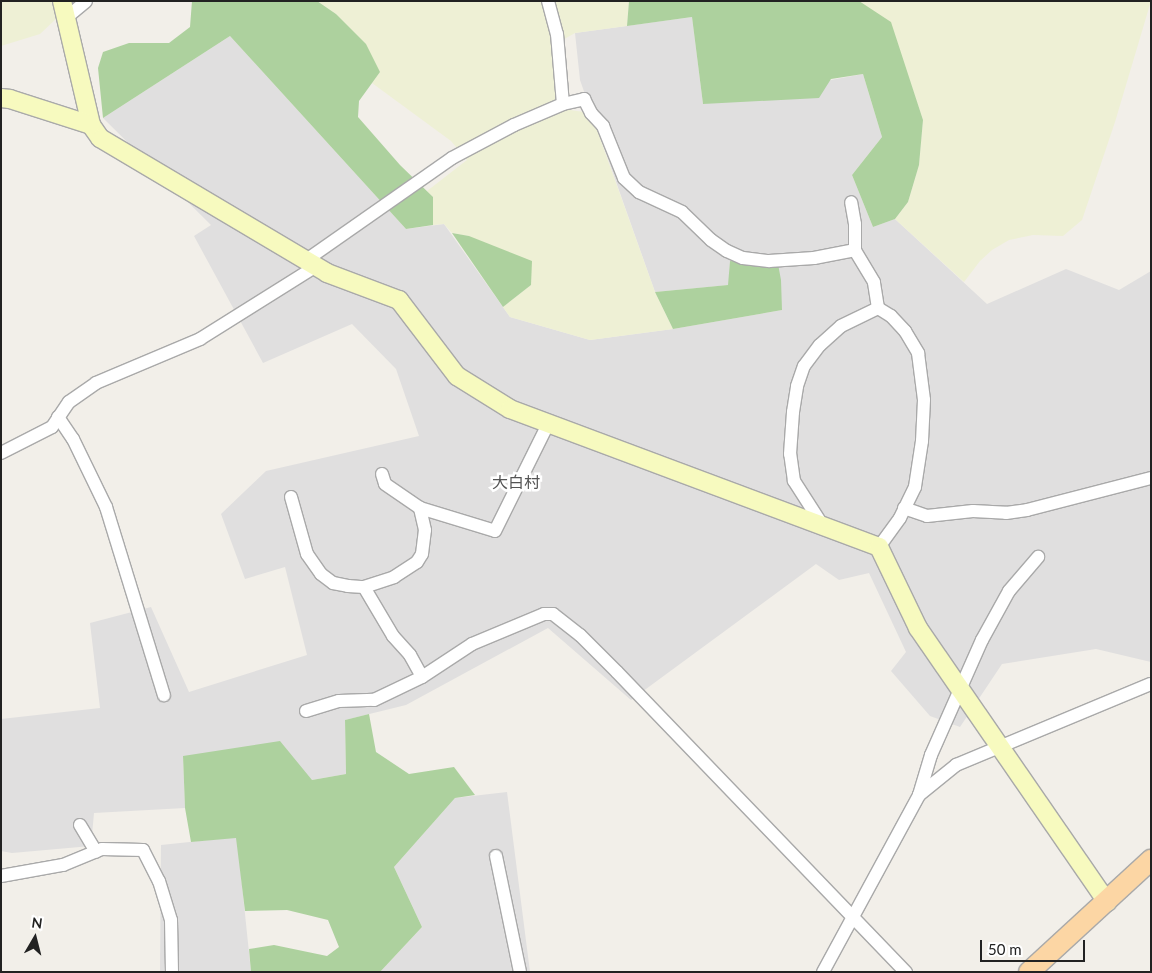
<!DOCTYPE html>
<html>
<head>
<meta charset="utf-8">
<style>
	body { margin:0 }
	#map { position:relative; width:1152px; height:973px; overflow:hidden; background:#f2efe9; font-family:Lato,"Noto Sans SC",sans-serif }
	div>[style] { position:absolute }
	[style*='--x'] { left:calc(var(--x)*1px); top:calc(var(--y)*1px); width:calc(var(--w)*1px); rotate:calc(var(--a)*1deg) }
	.residential>* { inset:0; background:#e0dfdf }
	.farmland>* { inset:0; background:#eef0d5 }
	.forest>* { inset:0; background:#add19e }
	.roads { filter:drop-shadow(1px 0 #a9a9a9) drop-shadow(-1px 0 #a9a9a9) drop-shadow(0 1px #a9a9a9) drop-shadow(0 -1px #a9a9a9) }
	.street>* { height:12px; margin:-6px; padding:0 6px; transform-origin:6px; border-radius:6px; background:#fff }
	.secondary>* { height:18px; margin:-9px; padding:0 9px; transform-origin:9px; border-radius:9px; background:#f7fabf }
	.primary>* { height:20px; margin:-10px; padding:0 10px; transform-origin:10px; border-radius:10px; background:#fcd6a4 }
	span { translate:-50% -50%; white-space:nowrap; text-align:center; line-height:1.15; -webkit-text-stroke:5px #fff; paint-order:stroke }
	.quarter-label { font-size:16px; color:#555 }
	.frame { position:absolute; inset:0; border:2px solid #222; pointer-events:none }
	.north { position:absolute; left:10px; top:913px; width:50px; height:50px; -webkit-text-stroke:4px #fff; paint-order:stroke; rotate:8deg; font-size:14px; font-weight:700; line-height:20px; text-align:center; color:#222 }
	.north::after { content:''; display:block; margin:auto; width:18px; height:22px; background:#222; clip-path:polygon(50% 0,100% 100%,50% 72%,0 100%) }
	.scale { position:absolute; left:980px; top:940px; width:105px; height:22px; box-sizing:border-box; border:2px solid #222; border-top:0; padding-left:6px; font-size:15px; line-height:18px; white-space:nowrap; color:#222; -webkit-text-stroke:4px #fff; paint-order:stroke }
</style>
</head>
<body>
<div id="map">
	<div class="residential">
		<div style="clip-path:polygon(692px 17px,703px 104px,863px 74px,882px 137px,852px 175px,873px 227px,895px 219px,987px 304px,1066px 269px,1119px 290px,1151px 271px,1151px 662px,1096px 649px,1002px 664px,960px 727px,930px 716px,891px 671px,906px 652px,869px 573px,839px 580px,816px 564px,631px 700px,548px 628px,406px 705px,345px 720px,346px 774px,312px 780px,183px 756px,185px 808px,94px 813px,91px 846px,12px 853px,1px 851px,1px 719px,100px 708px,90px 623px,151px 607px,189px 692px,307px 655px,285px 567px,245px 579px,221px 514px,266px 471px,419px 436px,396px 369px,352px 324px,263px 363px,194px 236px,211px 225px,103px 118px,230px 36px,406px 229px,444px 224px,510px 317px,590px 340px,673px 329px,782px 310px,730px 261px,729px 285px,655px 292px,580px 80px,575px 33px)"></div>
		<div style="clip-path:polygon(507px 792px,530px 972px,380px 972px,422px 927px,394px 867px,455px 798px)"></div>
		<div style="clip-path:polygon(237px 837px,251px 972px,160px 972px,161px 845px)"></div>
	</div>
	<div class="farmland">
		<div style="clip-path:polygon(1px 1px,53px 1px,57px 18px,40px 34px,1px 46px)"></div>
		<div style="clip-path:polygon(317px 1px,629px 1px,627px 26px,575px 33px,552px 46px,555px 92px,570px 110px,591px 113px,655px 292px,673px 329px,590px 340px,510px 317px,503px 307px,531px 285px,469px 236px,452px 233px,444px 224px,433px 225px,433px 197px,427px 191px,467px 160px,451px 141px,372px 83px,380px 72px,336px 14px)"></div>
		<div style="clip-path:polygon(859px 1px,1151px 1px,1115px 122px,1082px 220px,1063px 236px,1033px 235px,1009px 240px,992px 250px,980px 261px,964px 282px,895px 219px,908px 202px,919px 165px,923px 120px,907px 73px)"></div>
	</div>
	<div class="forest">
		<div style="clip-path:polygon(192px 1px,317px 1px,336px 14px,366px 44px,380px 72px,359px 101px,358px 117px,400px 165px,433px 197px,433px 225px,406px 229px,230px 36px,103px 118px,98px 68px,103px 52px,129px 43px,169px 43px,190px 27px)"></div>
		<div style="clip-path:polygon(629px 1px,859px 1px,891px 22px,923px 120px,919px 165px,908px 202px,895px 219px,873px 227px,852px 175px,882px 137px,863px 74px,831px 79px,819px 98px,703px 104px,692px 17px,627px 26px)"></div>
		<div style="clip-path:polygon(452px 233px,469px 236px,532px 261px,531px 285px,503px 307px)"></div>
		<div style="clip-path:polygon(730px 261px,778px 264px,781px 280px,782px 310px,673px 329px,655px 292px,728px 285px)"></div>
		<div style="clip-path:polygon(369px 714px,376px 752px,409px 774px,454px 767px,475px 795px,455px 798px,394px 867px,422px 927px,380px 972px,251px 972px,249px 949px,274px 945px,327px 956px,339px 947px,328px 920px,287px 910px,245px 911px,236px 838px,191px 842px,185px 808px,183px 756px,280px 741px,312px 780px,346px 774px,345px 720px)"></div>
	</div>
	<div class="roads">
		<div class="street">
			<div style="--x:548;--y:1;--w:34;--a:75"></div>
			<div style="--x:557;--y:34;--w:70;--a:85.1"></div>
			<div style="--x:66;--y:18;--w:26;--a:-40"></div>
			<div style="--x:305;--y:261;--w:179;--a:-35"></div>
			<div style="--x:452;--y:158;--w:70;--a:-28"></div>
			<div style="--x:514;--y:125;--w:53;--a:-23.2"></div>
			<div style="--x:563;--y:104;--w:22;--a:-13"></div>
			<div style="--x:584;--y:99;--w:16;--a:63"></div>
			<div style="--x:591;--y:113;--w:18;--a:47"></div>
			<div style="--x:603;--y:126;--w:56;--a:68"></div>
			<div style="--x:624;--y:178;--w:21;--a:43"></div>
			<div style="--x:639;--y:192;--w:47;--a:24.9"></div>
			<div style="--x:682;--y:212;--w:40;--a:44"></div>
			<div style="--x:711;--y:240;--w:19;--a:35"></div>
			<div style="--x:727;--y:251;--w:17;--a:24"></div>
			<div style="--x:743;--y:258;--w:26;--a:7"></div>
			<div style="--x:769;--y:261;--w:45;--a:-3.8"></div>
			<div style="--x:814;--y:258;--w:42;--a:-11"></div>
			<div style="--x:878;--y:308;--w:15;--a:32"></div>
			<div style="--x:891;--y:316;--w:21;--a:47"></div>
			<div style="--x:905;--y:331;--w:26;--a:59"></div>
			<div style="--x:918;--y:353;--w:47;--a:82.7"></div>
			<div style="--x:924;--y:400;--w:41;--a:92.8"></div>
			<div style="--x:922;--y:441;--w:47;--a:98.7"></div>
			<div style="--x:915;--y:487;--w:34;--a:116"></div>
			<div style="--x:900;--y:518;--w:36;--a:126"></div>
			<div style="--x:58;--y:417;--w:27;--a:56"></div>
			<div style="--x:73;--y:439;--w:76;--a:64.1"></div>
			<div style="--x:106;--y:507;--w:197;--a:72.9"></div>
			<div style="--x:1;--y:453;--w:57;--a:-27"></div>
			<div style="--x:52;--y:427;--w:30;--a:-56"></div>
			<div style="--x:69;--y:402;--w:33;--a:-35"></div>
			<div style="--x:96;--y:383;--w:113;--a:-22.9"></div>
			<div style="--x:200;--y:339;--w:136;--a:-32.1"></div>
			<div style="--x:382;--y:474;--w:10;--a:73"></div>
			<div style="--x:385;--y:484;--w:42;--a:34.4"></div>
			<div style="--x:420;--y:508;--w:78;--a:17"></div>
			<div style="--x:495;--y:531;--w:119;--a:-63.6"></div>
			<div style="--x:291;--y:497;--w:59;--a:74.3"></div>
			<div style="--x:307;--y:554;--w:24;--a:55"></div>
			<div style="--x:321;--y:574;--w:15;--a:37"></div>
			<div style="--x:333;--y:583;--w:15;--a:11"></div>
			<div style="--x:348;--y:586;--w:16;--a:4"></div>
			<div style="--x:364;--y:587;--w:32;--a:-18"></div>
			<div style="--x:394;--y:577;--w:27;--a:-33"></div>
			<div style="--x:417;--y:562;--w:9;--a:-58"></div>
			<div style="--x:422;--y:554;--w:24;--a:-83"></div>
			<div style="--x:425;--y:530;--w:23;--a:-103"></div>
			<div style="--x:904;--y:508;--w:24;--a:19"></div>
			<div style="--x:927;--y:516;--w:46;--a:-6.2"></div>
			<div style="--x:973;--y:511;--w:33;--a:3"></div>
			<div style="--x:1006;--y:513;--w:21;--a:-8"></div>
			<div style="--x:1027;--y:510;--w:128;--a:-14.5"></div>
			<div style="--x:823;--y:526;--w:54;--a:-122.8"></div>
			<div style="--x:794;--y:481;--w:27;--a:-98"></div>
			<div style="--x:790;--y:454;--w:42;--a:-85.9"></div>
			<div style="--x:793;--y:412;--w:26;--a:-81"></div>
			<div style="--x:797;--y:386;--w:21;--a:-71"></div>
			<div style="--x:804;--y:366;--w:26;--a:-53"></div>
			<div style="--x:820;--y:345;--w:28;--a:-42"></div>
			<div style="--x:841;--y:326;--w:41;--a:-25.9"></div>
			<div style="--x:878;--y:308;--w:26;--a:-99"></div>
			<div style="--x:874;--y:282;--w:37;--a:-121"></div>
			<div style="--x:855;--y:250;--w:26;--a:-90"></div>
			<div style="--x:855;--y:224;--w:22;--a:-100"></div>
			<div style="--x:364;--y:587;--w:57;--a:59.4"></div>
			<div style="--x:393;--y:636;--w:25;--a:48"></div>
			<div style="--x:410;--y:655;--w:25;--a:61"></div>
			<div style="--x:306;--y:711;--w:34;--a:-17"></div>
			<div style="--x:339;--y:701;--w:35;--a:-2"></div>
			<div style="--x:374;--y:700;--w:53;--a:-25.6"></div>
			<div style="--x:422;--y:677;--w:60;--a:-33.4"></div>
			<div style="--x:472;--y:644;--w:78;--a:-22.6"></div>
			<div style="--x:544;--y:614;--w:9;--a:0"></div>
			<div style="--x:553;--y:614;--w:34;--a:38"></div>
			<div style="--x:580;--y:635;--w:52;--a:45"></div>
			<div style="--x:617;--y:672;--w:417;--a:46.1"></div>
			<div style="--x:919;--y:795;--w:42;--a:-73.3"></div>
			<div style="--x:931;--y:755;--w:126;--a:-66.1"></div>
			<div style="--x:982;--y:640;--w:56;--a:-61.1"></div>
			<div style="--x:1009;--y:591;--w:45;--a:-49.5"></div>
			<div style="--x:80;--y:825;--w:31;--a:59"></div>
			<div style="--x:496;--y:856;--w:118;--a:78.3"></div>
			<div style="--x:1;--y:876;--w:63;--a:-10.1"></div>
			<div style="--x:63;--y:865;--w:42;--a:-22.3"></div>
			<div style="--x:102;--y:849;--w:41;--a:1.4"></div>
			<div style="--x:143;--y:850;--w:35;--a:63"></div>
			<div style="--x:159;--y:881;--w:41;--a:72.9"></div>
			<div style="--x:171;--y:920;--w:52;--a:88.9"></div>
			<div style="--x:823;--y:972;--w:201;--a:-61.5"></div>
			<div style="--x:919;--y:795;--w:48;--a:-39"></div>
			<div style="--x:956;--y:765;--w:211;--a:-22.6"></div>
		</div>
		<div class="secondary">
			<div style="--x:62;--y:1;--w:127;--a:76.8"></div>
			<div style="--x:91;--y:125;--w:16;--a:55"></div>
			<div style="--x:100;--y:138;--w:264;--a:30.7"></div>
			<div style="--x:327;--y:273;--w:77;--a:20.6"></div>
			<div style="--x:399;--y:300;--w:96;--a:52.7"></div>
			<div style="--x:457;--y:376;--w:62;--a:31.9"></div>
			<div style="--x:510;--y:409;--w:394;--a:20.5"></div>
			<div style="--x:879;--y:547;--w:90;--a:64.3"></div>
			<div style="--x:918;--y:628;--w:333;--a:55.4"></div>
			<div style="--x:1;--y:98;--w:9;--a:6"></div>
			<div style="--x:10;--y:99;--w:85;--a:17.8"></div>
		</div>
		<div class="primary">
			<div style="--x:1029;--y:972;--w:166;--a:-42.6"></div>
		</div>
	</div>
	<div class="quarter-label">
		<span style="left:516px;top:482px">大白村</span>
	</div>
	<div class="frame"></div>
	<div class="north">N</div>
	<div class="scale">50 m</div>
</div>
</body>
</html>
